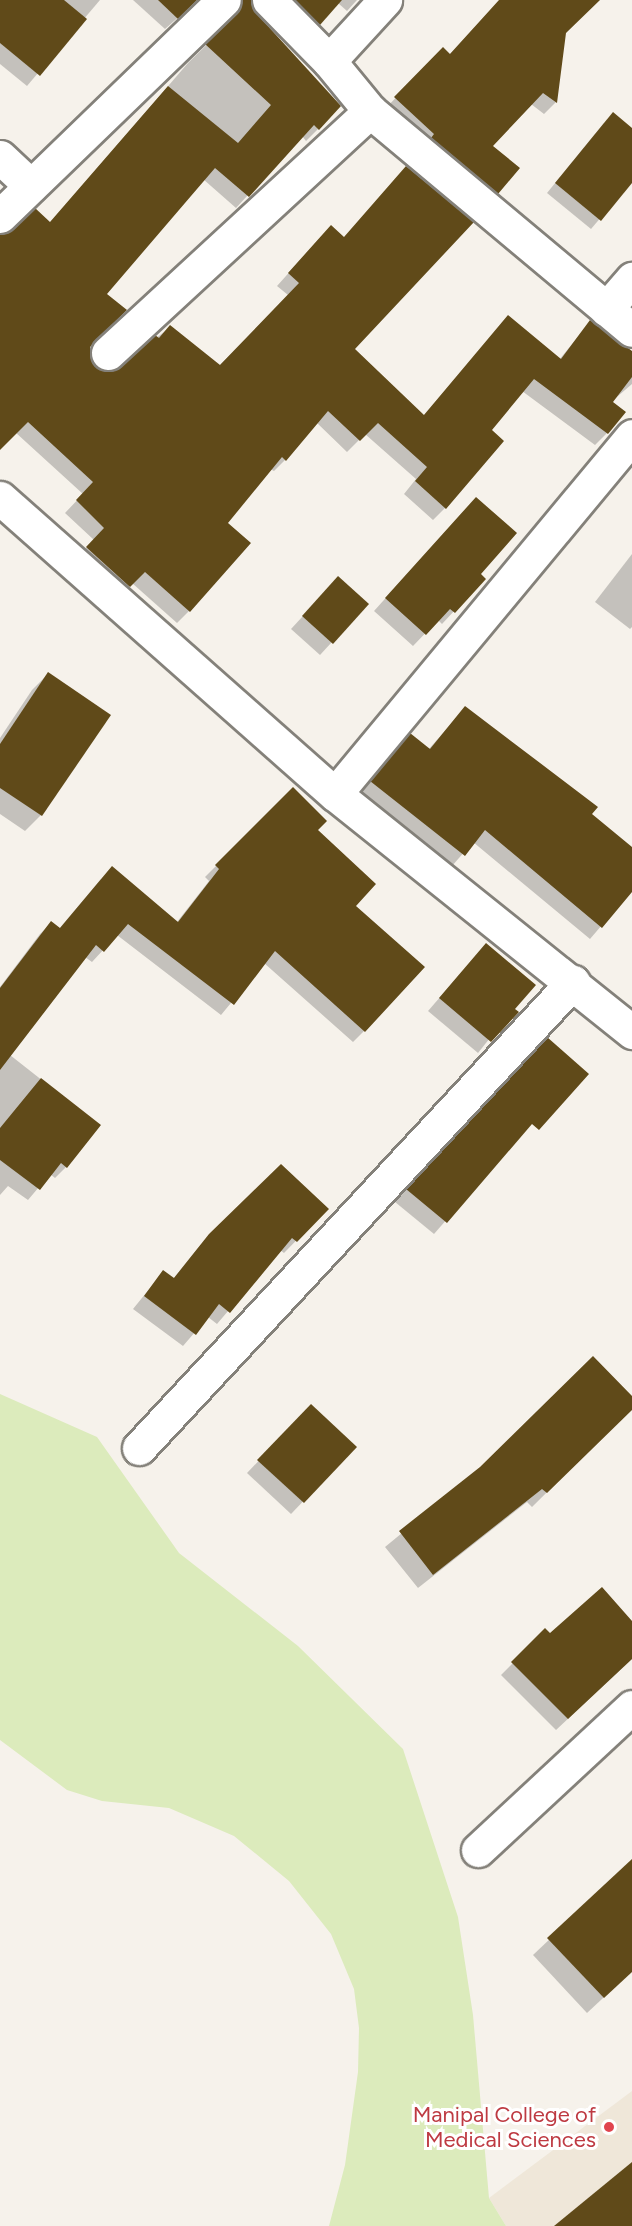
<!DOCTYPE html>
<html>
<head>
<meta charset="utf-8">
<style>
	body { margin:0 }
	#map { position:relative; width:632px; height:2226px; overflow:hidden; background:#f6f2eb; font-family:Figtree,sans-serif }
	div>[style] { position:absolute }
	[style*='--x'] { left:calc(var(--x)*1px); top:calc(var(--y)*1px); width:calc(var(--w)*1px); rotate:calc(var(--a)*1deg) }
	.built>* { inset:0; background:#efe7d9 }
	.green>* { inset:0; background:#dcebbc }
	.shadow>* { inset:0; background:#0003 }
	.building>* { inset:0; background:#604a19 }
	.roads { filter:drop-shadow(2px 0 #84817a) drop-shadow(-2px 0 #84817a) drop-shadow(0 2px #84817a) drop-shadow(0 -2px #84817a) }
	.street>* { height:33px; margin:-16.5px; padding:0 16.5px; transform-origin:16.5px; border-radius:16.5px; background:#fff }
	.dots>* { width:16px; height:16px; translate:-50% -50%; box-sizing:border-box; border:3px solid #fff; border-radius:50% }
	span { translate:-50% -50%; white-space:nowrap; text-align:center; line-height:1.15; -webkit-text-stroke:6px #fff; paint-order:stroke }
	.health-label { font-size:22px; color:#be3a42 }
	.right { translate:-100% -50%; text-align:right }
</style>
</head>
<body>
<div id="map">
	<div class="built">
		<div style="clip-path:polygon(632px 2091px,632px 2162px,555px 2226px,506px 2226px,489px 2198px)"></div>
	</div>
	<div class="green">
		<div style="clip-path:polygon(0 1394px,97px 1437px,179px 1553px,298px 1646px,403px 1749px,458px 1917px,473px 2015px,489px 2198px,506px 2226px,329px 2226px,345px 2165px,358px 2072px,359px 2028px,354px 1989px,331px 1934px,289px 1881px,234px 1836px,169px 1808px,102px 1801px,67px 1790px,0 1740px)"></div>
	</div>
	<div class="shadow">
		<div style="clip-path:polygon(0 0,100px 0,27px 86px,0 64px)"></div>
		<div style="clip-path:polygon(133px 0,198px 0,165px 29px)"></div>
		<div style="clip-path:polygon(224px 0,250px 0,249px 4px,318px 129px,306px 141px,302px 136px,236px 208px,203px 179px,105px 294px,88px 357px,101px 372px,113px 373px,170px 327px,219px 366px,288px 295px,277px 286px,319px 239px,352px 349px,423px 416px,508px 317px,559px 360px,590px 322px,632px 353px,632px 384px,611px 402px,607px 433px,595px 445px,522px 391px,490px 431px,445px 508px,433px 520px,404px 494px,416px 479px,365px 434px,347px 452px,316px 422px,285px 460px,274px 471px,270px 469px,226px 523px,189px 611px,177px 623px,132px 583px,117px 598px,75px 560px,94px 540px,65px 513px,83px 494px,15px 432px,0 448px,0 236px,35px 210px,50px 223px,188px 63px,226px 26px,231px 8px)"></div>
		<div style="clip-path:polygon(272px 0,357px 0,347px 11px,338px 3px,307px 36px)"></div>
		<div style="clip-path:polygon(500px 0,598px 0,564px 33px,556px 102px,544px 114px,531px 104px,491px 146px,497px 193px,485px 204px,384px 110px,431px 61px,449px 55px)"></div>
		<div style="clip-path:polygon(604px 123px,632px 130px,632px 181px,591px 229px,547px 193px)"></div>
		<div style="clip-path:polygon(464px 511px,479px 575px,484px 579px,442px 624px,438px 620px,413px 646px,374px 611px)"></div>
		<div style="clip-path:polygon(632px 554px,632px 627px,630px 629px,595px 602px)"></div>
		<div style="clip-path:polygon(327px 590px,367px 604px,320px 655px,291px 629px)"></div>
		<div style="clip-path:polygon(48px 674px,41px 815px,25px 831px,0 814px,0 738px,32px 690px)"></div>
		<div style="clip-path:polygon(465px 708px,632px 849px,632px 890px,590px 939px,473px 842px,452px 866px,360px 793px,410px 735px,428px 750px)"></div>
		<div style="clip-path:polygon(293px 789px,353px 906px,364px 1031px,353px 1042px,264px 963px,221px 1015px,117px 935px,92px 962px,85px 957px,10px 1055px,99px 1125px,66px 1167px,55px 1178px,50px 1174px,28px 1200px,8px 1186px,0 1195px,0 987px,40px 934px,51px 923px,59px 929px,101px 879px,177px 922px,209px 881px,205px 877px)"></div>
		<div style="clip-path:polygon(475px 957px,513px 1009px,478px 1053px,428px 1011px)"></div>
		<div style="clip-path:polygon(486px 1104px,533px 1121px,434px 1234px,395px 1202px)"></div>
		<div style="clip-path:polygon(281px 1166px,327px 1209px,284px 1253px,280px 1250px,217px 1324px,208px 1317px,183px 1346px,133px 1309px,163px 1272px,173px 1279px,198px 1248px)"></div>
		<div style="clip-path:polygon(632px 1398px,632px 1408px,532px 1507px,527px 1502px,418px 1588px,385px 1547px,481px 1468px)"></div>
		<div style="clip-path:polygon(311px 1406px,355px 1447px,291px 1514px,247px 1473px)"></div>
		<div style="clip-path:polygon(632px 1624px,632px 1659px,556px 1730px,501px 1675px,545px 1631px,550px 1635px)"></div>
		<div style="clip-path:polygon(632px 1861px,632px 1971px,587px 2013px,533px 1955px)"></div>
	</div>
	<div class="building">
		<div style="clip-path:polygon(0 0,64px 0,87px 19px,40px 76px,0 43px)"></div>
		<div style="clip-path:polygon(158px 0,197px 0,178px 19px)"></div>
		<div style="clip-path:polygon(242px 0,251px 0,256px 13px,341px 106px,319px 130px,314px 125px,249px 197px,215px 168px,107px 294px,127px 310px,90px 347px,95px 366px,103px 371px,120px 367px,155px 335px,159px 338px,170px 325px,220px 365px,299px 283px,288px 273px,331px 225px,344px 237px,406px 166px,474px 222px,355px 349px,424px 415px,508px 315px,561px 359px,590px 320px,632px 351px,632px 377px,613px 402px,626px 412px,608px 434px,534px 379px,492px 430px,504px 441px,446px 509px,415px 481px,427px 467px,378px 423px,360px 441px,328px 411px,286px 461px,282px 457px,228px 523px,251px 543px,190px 612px,145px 572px,130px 587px,86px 547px,104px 528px,76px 500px,93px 482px,28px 422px,0 450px,0 234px,13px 230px,35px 208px,50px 222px,168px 86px,238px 143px,271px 105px,205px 44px,237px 14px)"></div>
		<div style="clip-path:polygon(295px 0,342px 0,320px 25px)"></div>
		<div style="clip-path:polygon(499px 0,600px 0,566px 33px,557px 103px,543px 93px,493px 146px,520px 168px,498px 194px,431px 138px,434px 134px,394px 97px,443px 47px,450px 54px)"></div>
		<div style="clip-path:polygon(613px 112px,632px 128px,632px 183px,601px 221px,555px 183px)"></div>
		<div style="clip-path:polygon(476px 497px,517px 533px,481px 574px,486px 579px,455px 613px,450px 609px,426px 635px,385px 598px)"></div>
		<div style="clip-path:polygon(338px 576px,369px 604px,333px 644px,302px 616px)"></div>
		<div style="clip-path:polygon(48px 672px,111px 715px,42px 816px,0 788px,0 744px)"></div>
		<div style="clip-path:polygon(465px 706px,598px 807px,592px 814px,632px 847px,632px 892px,602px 928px,485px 830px,465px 856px,370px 781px,410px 733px,430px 749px)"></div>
		<div style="clip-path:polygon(293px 787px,327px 821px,318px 830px,376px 884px,356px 906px,425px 967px,365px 1032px,275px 951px,234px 1005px,128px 924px,104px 952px,96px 945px,0 1070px,0 988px,51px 921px,60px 928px,112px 866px,178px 922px,219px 869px,215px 865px)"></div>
		<div style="clip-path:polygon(486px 943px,536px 985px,515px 1009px,519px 1012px,491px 1042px,439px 998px)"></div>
		<div style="clip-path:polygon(547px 1037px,589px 1074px,539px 1130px,532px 1124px,447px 1223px,406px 1189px)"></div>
		<div style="clip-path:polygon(41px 1078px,101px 1125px,67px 1168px,61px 1163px,40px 1190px,0 1160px,0 1128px)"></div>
		<div style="clip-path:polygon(281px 1164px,329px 1209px,297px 1242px,292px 1238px,230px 1313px,219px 1304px,196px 1335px,144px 1296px,163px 1270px,174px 1278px,209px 1234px)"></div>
		<div style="clip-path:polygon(593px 1356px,632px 1396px,632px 1410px,547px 1493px,542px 1489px,433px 1575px,399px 1531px,480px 1467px)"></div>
		<div style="clip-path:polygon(311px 1404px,357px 1447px,304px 1503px,257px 1460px)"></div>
		<div style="clip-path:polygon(602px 1587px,632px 1621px,632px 1659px,568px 1719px,511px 1662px,545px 1628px,550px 1633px)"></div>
		<div style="clip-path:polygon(632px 1859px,632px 1972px,604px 1998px,547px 1938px)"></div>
		<div style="clip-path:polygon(632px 2162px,632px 2226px,554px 2226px)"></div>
	</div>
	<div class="roads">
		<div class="street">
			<div style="--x:269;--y:0;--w:86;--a:45.5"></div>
			<div style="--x:329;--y:61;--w:83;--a:-47.4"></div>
			<div style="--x:370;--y:111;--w:341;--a:39.9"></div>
			<div style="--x:0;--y:157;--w:42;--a:43.1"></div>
			<div style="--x:0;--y:216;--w:311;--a:-44"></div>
			<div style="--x:606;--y:309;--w:40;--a:-49"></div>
			<div style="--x:108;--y:353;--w:357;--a:-42.7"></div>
			<div style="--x:370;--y:111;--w:65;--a:-129.4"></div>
			<div style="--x:0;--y:498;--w:447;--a:41.5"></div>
			<div style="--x:335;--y:794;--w:381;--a:38.7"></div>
			<div style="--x:335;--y:794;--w:465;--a:-50.3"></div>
			<div style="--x:139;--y:1448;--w:637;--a:-47.04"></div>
			<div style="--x:478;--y:1850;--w:210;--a:-42.9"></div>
		</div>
	</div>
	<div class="dots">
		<div style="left:609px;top:2127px;background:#e0444e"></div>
	</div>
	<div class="health-label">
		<span class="right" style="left:596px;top:2127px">Manipal College of<br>Medical Sciences</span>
	</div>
</div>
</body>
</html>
